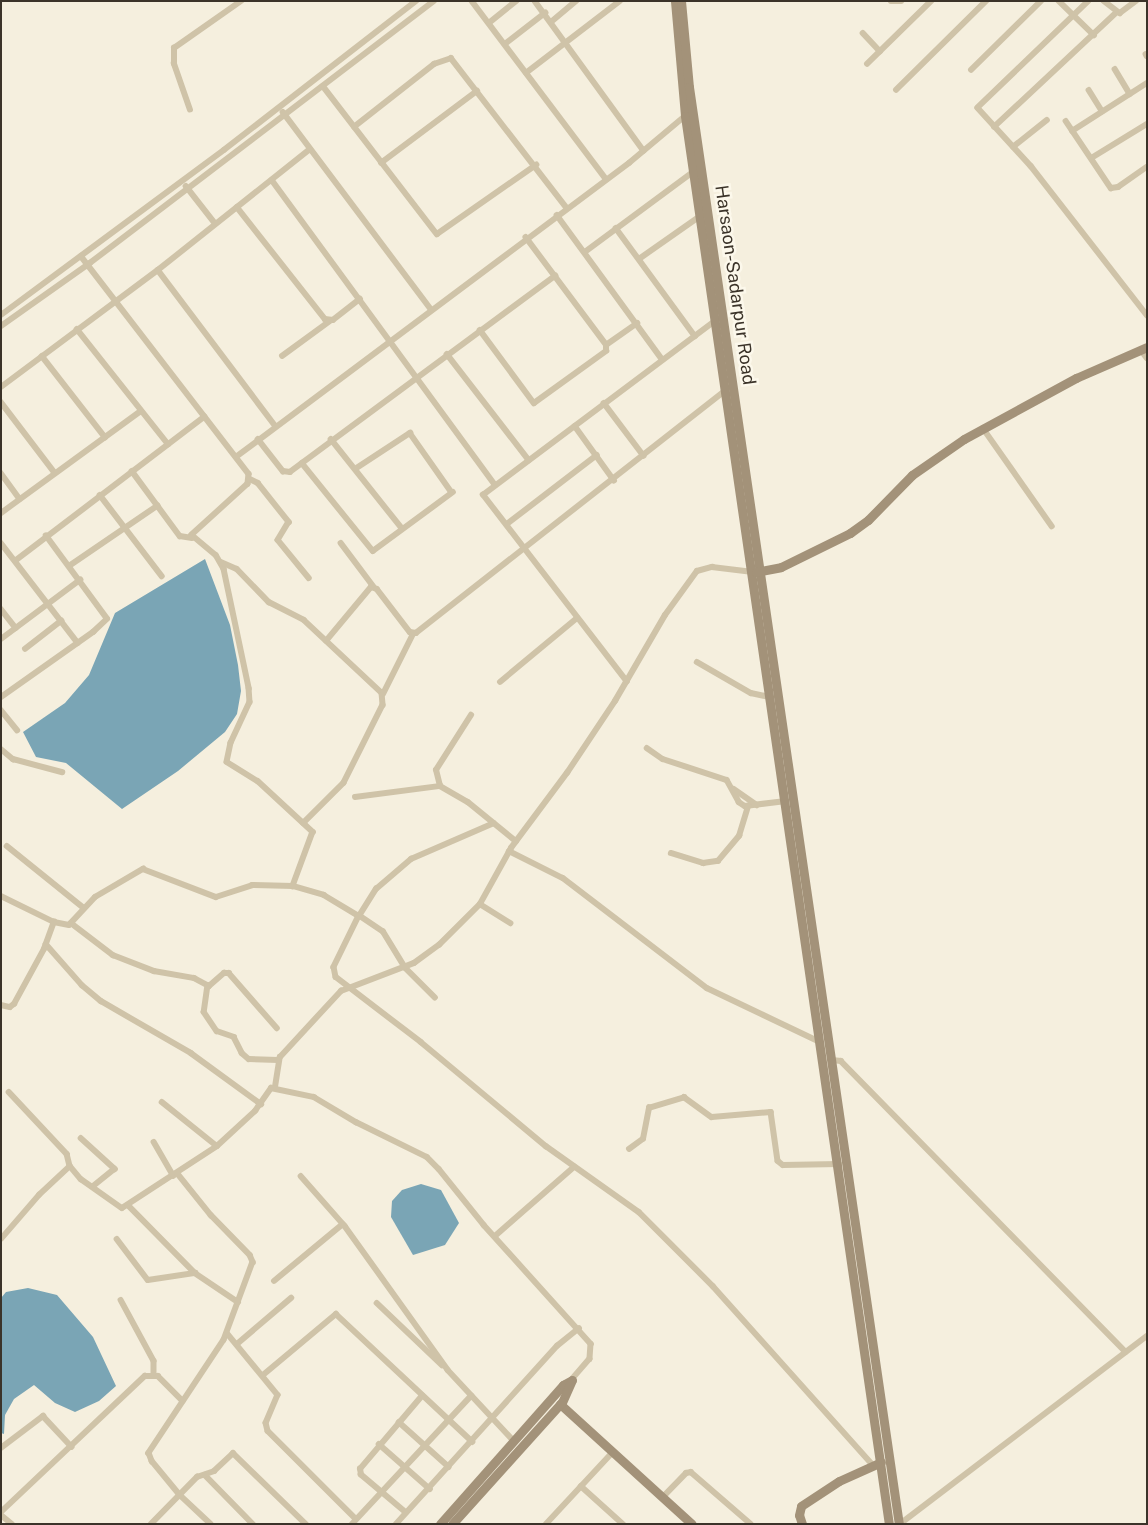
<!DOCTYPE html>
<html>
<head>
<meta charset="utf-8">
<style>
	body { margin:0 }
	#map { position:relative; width:1148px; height:1525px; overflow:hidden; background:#f5efde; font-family:"Public Sans",sans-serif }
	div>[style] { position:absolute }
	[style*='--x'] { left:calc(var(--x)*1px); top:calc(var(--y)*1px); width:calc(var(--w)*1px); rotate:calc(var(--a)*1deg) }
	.water>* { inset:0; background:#7aa5b5 }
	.street>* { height:5.5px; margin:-2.75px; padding:0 2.75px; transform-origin:2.75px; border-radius:2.75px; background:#cfc3a8 }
	.secondary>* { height:9px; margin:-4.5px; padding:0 4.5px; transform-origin:4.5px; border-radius:4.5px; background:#a39279 }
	span { translate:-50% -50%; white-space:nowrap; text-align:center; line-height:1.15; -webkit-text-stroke:5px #fcf8eb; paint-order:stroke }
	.street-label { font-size:18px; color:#3b3329 }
	.frame { position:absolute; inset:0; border:2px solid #3b3329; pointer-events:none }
</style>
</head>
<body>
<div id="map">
	<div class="water">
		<div style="clip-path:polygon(205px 559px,230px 625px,238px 665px,241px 691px,237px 714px,225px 732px,178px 771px,122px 809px,66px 763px,36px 757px,23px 732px,65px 703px,89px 675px,115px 613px)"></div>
		<div style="clip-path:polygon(421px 1184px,441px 1190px,459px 1223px,445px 1245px,413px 1255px,391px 1217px,392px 1201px,402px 1190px)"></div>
		<div style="clip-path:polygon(28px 1288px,57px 1295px,93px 1337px,116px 1386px,99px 1401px,75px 1412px,55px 1403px,34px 1385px,14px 1399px,5px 1415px,4px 1434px,1px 1433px,1px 1298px,6px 1292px)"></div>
	</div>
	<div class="street">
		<div style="--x:472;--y:1;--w:223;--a:53"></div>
		<div style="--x:535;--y:1;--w:185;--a:54"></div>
		<div style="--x:891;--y:1;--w:10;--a:0"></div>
		<div style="--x:1059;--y:1;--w:49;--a:44.2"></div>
		<div style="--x:1089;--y:1;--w:154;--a:136.1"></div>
		<div style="--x:978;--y:108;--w:79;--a:47.6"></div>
		<div style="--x:1031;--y:166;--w:189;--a:52.1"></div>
		<div style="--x:1104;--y:1;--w:20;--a:37"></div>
		<div style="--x:1120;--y:13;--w:20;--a:-37"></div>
		<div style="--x:551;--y:22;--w:33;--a:-40"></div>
		<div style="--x:489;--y:23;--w:35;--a:-39"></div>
		<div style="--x:863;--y:33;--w:25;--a:47"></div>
		<div style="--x:505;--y:44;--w:51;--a:-37.8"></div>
		<div style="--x:1146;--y:54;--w:2;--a:63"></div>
		<div style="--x:867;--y:64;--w:90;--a:-44.5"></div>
		<div style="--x:1115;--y:69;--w:29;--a:59"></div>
		<div style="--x:971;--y:70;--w:98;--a:-44.6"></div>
		<div style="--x:526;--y:73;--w:118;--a:-37.5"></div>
		<div style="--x:323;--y:86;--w:187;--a:52.4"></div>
		<div style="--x:437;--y:234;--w:121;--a:-34.9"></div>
		<div style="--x:896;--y:90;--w:127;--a:-44.7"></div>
		<div style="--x:1089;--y:90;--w:25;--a:58"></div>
		<div style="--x:190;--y:110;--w:49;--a:-109.2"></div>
		<div style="--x:174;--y:64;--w:16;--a:-90"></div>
		<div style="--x:174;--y:48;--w:82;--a:-35"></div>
		<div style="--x:283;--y:112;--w:246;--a:53.1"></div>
		<div style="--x:1066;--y:121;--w:81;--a:56.1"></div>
		<div style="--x:1111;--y:188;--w:7;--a:-8"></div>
		<div style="--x:1118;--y:187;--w:35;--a:-35"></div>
		<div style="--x:354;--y:127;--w:102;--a:-38.2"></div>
		<div style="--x:434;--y:64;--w:18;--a:-19"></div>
		<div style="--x:451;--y:58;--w:190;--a:52.3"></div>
		<div style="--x:994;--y:127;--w:167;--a:-43.1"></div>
		<div style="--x:1072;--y:131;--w:89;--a:-32.6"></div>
		<div style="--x:1013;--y:147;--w:43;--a:-38.5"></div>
		<div style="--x:1093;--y:157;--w:63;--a:-31.4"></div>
		<div style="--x:381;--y:163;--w:120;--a:-36.9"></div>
		<div style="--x:272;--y:180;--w:378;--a:53.8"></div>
		<div style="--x:186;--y:186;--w:47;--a:51.9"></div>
		<div style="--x:237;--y:207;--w:142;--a:51.8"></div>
		<div style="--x:325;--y:319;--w:8;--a:7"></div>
		<div style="--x:333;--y:320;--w:34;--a:-38"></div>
		<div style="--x:557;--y:215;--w:178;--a:53.9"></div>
		<div style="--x:616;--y:228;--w:134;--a:53.8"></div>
		<div style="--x:585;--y:252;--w:134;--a:-36.5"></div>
		<div style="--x:81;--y:256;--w:275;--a:52.4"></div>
		<div style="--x:249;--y:474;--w:10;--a:96"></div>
		<div style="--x:248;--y:484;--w:76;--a:137.7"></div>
		<div style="--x:192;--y:535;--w:31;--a:40"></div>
		<div style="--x:216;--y:555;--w:16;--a:60"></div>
		<div style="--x:224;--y:569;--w:122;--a:78.1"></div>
		<div style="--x:249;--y:688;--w:14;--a:86"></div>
		<div style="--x:250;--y:702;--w:45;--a:114.9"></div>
		<div style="--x:231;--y:743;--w:19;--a:102"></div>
		<div style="--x:227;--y:762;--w:36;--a:32"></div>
		<div style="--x:258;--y:781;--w:75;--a:42.8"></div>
		<div style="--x:313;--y:832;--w:58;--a:110.3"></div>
		<div style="--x:639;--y:259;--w:73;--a:-35"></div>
		<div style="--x:158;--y:270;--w:194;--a:53"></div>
		<div style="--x:1;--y:315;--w:277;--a:-36.5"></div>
		<div style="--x:224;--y:150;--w:243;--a:-37.8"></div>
		<div style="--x:1;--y:326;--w:109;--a:-35.3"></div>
		<div style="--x:90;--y:263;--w:432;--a:-37.3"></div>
		<div style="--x:77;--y:329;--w:147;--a:51.6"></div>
		<div style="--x:480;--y:330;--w:91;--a:53.5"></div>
		<div style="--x:534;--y:403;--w:89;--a:-35.8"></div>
		<div style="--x:606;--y:351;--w:6;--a:-90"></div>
		<div style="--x:606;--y:345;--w:134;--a:-126.8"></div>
		<div style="--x:606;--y:345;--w:38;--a:-35"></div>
		<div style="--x:1141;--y:350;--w:10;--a:53"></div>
		<div style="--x:447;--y:354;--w:134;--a:52.3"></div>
		<div style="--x:42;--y:356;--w:103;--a:52.1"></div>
		<div style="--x:282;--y:356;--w:59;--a:-36.1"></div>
		<div style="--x:1;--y:387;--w:196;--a:-36.7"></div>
		<div style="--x:158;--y:270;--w:194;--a:-38.5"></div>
		<div style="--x:1;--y:402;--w:89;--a:52.7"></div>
		<div style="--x:604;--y:403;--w:66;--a:53"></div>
		<div style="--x:575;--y:426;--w:67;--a:54.2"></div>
		<div style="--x:983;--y:428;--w:120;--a:54.9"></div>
		<div style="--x:258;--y:439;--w:41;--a:52"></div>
		<div style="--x:283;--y:471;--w:7;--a:8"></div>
		<div style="--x:290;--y:472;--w:330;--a:-36.5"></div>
		<div style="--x:331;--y:439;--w:112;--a:51.5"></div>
		<div style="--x:236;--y:457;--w:491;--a:-36.8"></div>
		<div style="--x:629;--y:163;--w:73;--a:-40"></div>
		<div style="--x:302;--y:463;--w:113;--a:51.1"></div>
		<div style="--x:373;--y:551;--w:99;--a:-36.4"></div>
		<div style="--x:355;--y:469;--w:66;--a:-33.2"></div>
		<div style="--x:410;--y:433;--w:70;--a:54.9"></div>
		<div style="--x:132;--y:471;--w:81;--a:53.6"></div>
		<div style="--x:180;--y:536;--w:12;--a:9"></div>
		<div style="--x:1;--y:473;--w:32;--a:54"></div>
		<div style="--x:250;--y:479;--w:9;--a:27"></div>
		<div style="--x:258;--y:483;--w:50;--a:51.5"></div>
		<div style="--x:289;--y:522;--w:21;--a:121"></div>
		<div style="--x:278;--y:540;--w:49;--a:50.8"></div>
		<div style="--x:100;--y:495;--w:102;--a:52.6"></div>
		<div style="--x:1;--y:513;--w:173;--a:-36.1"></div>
		<div style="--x:507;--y:524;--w:113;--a:-37.5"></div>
		<div style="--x:1;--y:543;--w:126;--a:52.4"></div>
		<div style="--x:341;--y:543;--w:55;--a:53.1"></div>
		<div style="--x:15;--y:561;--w:238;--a:-37.3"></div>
		<div style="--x:221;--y:562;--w:17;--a:24"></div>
		<div style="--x:237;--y:569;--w:46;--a:45.9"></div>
		<div style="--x:269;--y:602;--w:39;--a:27"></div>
		<div style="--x:304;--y:620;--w:107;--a:43.1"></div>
		<div style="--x:382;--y:693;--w:12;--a:85"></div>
		<div style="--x:383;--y:705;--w:87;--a:116.6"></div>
		<div style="--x:344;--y:783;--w:57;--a:135"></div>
		<div style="--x:69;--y:566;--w:107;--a:-34.3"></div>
		<div style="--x:1;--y:609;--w:24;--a:52"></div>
		<div style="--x:1;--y:639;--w:99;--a:-36.8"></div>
		<div style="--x:326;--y:641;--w:70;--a:-50.2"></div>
		<div style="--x:371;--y:587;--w:6;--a:18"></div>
		<div style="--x:377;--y:589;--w:54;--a:52.5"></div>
		<div style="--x:410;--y:632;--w:6;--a:9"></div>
		<div style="--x:416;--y:633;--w:394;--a:-38.1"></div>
		<div style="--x:25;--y:649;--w:46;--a:-37.9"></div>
		<div style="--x:697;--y:662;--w:62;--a:29.9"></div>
		<div style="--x:751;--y:693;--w:19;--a:12"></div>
		<div style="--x:500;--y:682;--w:100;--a:-39.7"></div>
		<div style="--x:627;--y:682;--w:236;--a:-127.6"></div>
		<div style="--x:483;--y:495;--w:290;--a:-36.9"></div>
		<div style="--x:383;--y:694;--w:67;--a:-63.4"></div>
		<div style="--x:1;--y:697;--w:113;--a:-35.2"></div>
		<div style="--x:93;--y:632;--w:19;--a:-43"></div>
		<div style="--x:107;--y:619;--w:103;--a:-126.3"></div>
		<div style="--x:1;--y:710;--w:26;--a:51"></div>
		<div style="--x:647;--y:748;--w:19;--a:35"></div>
		<div style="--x:663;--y:759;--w:67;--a:18.2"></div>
		<div style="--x:727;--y:780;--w:25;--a:61"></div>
		<div style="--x:739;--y:802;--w:7;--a:34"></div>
		<div style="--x:745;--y:806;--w:41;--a:-7"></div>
		<div style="--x:1;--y:749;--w:16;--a:40"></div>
		<div style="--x:13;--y:759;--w:51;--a:14.9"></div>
		<div style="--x:440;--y:786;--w:16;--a:-104"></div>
		<div style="--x:436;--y:770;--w:65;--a:-57.5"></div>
		<div style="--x:734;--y:789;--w:28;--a:35"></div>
		<div style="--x:355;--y:797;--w:86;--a:-7.4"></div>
		<div style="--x:440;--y:786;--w:32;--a:30"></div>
		<div style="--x:468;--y:802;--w:62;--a:39.1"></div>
		<div style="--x:7;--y:846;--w:99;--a:38.8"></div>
		<div style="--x:509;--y:851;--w:60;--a:26.6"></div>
		<div style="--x:563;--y:878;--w:181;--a:37.4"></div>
		<div style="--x:707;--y:988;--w:125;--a:25.5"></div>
		<div style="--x:671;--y:853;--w:34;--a:17"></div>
		<div style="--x:703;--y:863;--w:15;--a:-8"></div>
		<div style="--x:718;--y:861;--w:33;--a:-50"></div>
		<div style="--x:739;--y:836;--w:31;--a:-73"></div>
		<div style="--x:1;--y:896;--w:59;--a:26.1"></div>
		<div style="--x:54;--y:922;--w:15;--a:11"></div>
		<div style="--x:69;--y:925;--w:38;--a:-47"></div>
		<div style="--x:95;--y:897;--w:56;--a:-30.3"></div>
		<div style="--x:143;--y:869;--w:78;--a:21"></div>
		<div style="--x:216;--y:897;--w:38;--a:-18"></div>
		<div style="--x:252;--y:885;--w:41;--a:1.4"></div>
		<div style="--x:293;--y:886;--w:32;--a:16"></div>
		<div style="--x:324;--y:895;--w:41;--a:31"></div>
		<div style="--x:359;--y:916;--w:32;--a:-58"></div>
		<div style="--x:376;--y:889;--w:46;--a:-40.6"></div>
		<div style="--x:411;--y:859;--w:90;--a:-23.4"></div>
		<div style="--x:480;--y:904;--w:36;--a:32"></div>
		<div style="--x:71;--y:923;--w:53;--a:37.3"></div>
		<div style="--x:113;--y:955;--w:44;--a:21.3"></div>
		<div style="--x:154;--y:971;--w:41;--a:9.9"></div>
		<div style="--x:194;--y:978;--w:17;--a:28"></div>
		<div style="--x:209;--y:986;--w:20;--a:-41"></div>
		<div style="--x:224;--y:973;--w:5;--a:0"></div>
		<div style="--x:229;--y:973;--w:73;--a:48.9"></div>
		<div style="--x:46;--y:944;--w:55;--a:48.7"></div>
		<div style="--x:82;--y:985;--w:25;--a:40"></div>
		<div style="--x:101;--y:1001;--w:104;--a:30"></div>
		<div style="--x:191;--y:1053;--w:87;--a:36.1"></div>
		<div style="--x:208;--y:985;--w:27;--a:98"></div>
		<div style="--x:204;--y:1012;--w:23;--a:56"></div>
		<div style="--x:217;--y:1031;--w:18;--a:19"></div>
		<div style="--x:234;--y:1037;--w:18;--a:63"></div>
		<div style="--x:242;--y:1053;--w:9;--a:41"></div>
		<div style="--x:249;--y:1059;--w:29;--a:2"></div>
		<div style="--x:435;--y:998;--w:42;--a:-135"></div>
		<div style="--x:405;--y:968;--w:42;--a:-121.4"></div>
		<div style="--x:383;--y:932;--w:29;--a:-146"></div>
		<div style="--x:359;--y:916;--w:57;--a:116.1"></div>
		<div style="--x:334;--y:967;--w:10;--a:79"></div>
		<div style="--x:336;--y:977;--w:107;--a:37.4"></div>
		<div style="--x:421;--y:1042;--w:163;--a:39.8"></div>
		<div style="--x:546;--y:1146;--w:114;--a:35.4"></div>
		<div style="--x:639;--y:1212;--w:105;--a:45"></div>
		<div style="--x:713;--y:1286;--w:240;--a:48.2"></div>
		<div style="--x:1;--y:1005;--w:9;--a:13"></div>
		<div style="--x:10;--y:1007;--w:5;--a:-37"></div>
		<div style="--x:14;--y:1004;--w:63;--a:-61.4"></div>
		<div style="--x:44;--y:949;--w:29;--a:-70"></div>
		<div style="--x:832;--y:1060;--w:9;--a:6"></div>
		<div style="--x:841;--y:1061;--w:407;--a:45.6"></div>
		<div style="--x:275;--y:1087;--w:30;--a:-81"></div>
		<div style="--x:280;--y:1057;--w:90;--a:-47.3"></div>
		<div style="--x:341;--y:991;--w:78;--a:-21"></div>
		<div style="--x:414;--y:963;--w:31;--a:-36"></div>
		<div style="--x:439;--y:945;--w:58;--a:-45"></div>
		<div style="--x:480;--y:904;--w:64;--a:-61"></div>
		<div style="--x:511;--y:848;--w:94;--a:-53.3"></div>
		<div style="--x:567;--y:773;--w:87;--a:-56.3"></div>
		<div style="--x:615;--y:701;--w:99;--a:-59.8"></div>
		<div style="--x:665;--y:615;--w:54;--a:-54"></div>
		<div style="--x:697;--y:571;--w:16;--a:-15"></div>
		<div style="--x:712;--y:567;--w:39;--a:7"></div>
		<div style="--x:9;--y:1092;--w:85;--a:46.9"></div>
		<div style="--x:67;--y:1154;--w:12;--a:76"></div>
		<div style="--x:70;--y:1166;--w:17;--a:50"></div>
		<div style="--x:81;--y:1179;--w:50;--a:35.3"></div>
		<div style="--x:122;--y:1208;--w:113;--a:-33.1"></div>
		<div style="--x:217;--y:1146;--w:52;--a:-42.6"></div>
		<div style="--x:255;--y:1111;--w:28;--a:-55"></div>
		<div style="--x:271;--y:1088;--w:44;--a:11.8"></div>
		<div style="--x:314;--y:1097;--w:49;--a:30.8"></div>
		<div style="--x:356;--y:1122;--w:79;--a:26.2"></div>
		<div style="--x:427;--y:1157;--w:17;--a:45"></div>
		<div style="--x:439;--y:1169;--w:72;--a:51.2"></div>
		<div style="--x:484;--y:1225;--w:160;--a:48"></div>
		<div style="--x:591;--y:1344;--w:15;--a:94"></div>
		<div style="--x:590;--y:1359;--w:28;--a:131"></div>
		<div style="--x:162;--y:1102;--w:70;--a:38.7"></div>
		<div style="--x:81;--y:1138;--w:46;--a:42.4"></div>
		<div style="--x:115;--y:1169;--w:28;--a:141"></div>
		<div style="--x:154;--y:1142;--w:39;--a:60"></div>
		<div style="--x:629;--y:1149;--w:17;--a:-36"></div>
		<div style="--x:643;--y:1139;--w:32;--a:-79"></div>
		<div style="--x:649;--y:1108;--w:37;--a:-17"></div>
		<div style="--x:684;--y:1097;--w:34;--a:36"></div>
		<div style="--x:712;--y:1117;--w:59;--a:-4.8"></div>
		<div style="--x:771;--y:1112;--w:49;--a:81.9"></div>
		<div style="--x:778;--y:1161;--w:6;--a:39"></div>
		<div style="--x:783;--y:1165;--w:56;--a:-1"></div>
		<div style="--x:178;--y:1174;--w:53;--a:51.2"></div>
		<div style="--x:211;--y:1215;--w:56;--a:45.7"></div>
		<div style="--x:250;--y:1255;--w:8;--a:67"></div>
		<div style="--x:253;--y:1262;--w:83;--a:110.4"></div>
		<div style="--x:224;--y:1340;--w:136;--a:123.6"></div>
		<div style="--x:149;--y:1453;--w:9;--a:69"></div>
		<div style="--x:152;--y:1461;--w:44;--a:50.5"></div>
		<div style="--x:180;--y:1495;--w:42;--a:43.1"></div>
		<div style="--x:301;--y:1176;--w:67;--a:48.7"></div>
		<div style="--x:345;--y:1226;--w:177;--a:54.4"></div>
		<div style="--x:448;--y:1370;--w:98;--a:47.1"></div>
		<div style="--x:128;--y:1205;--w:95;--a:45.4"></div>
		<div style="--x:195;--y:1273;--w:52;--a:34"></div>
		<div style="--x:495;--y:1236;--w:105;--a:-41.1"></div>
		<div style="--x:1;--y:1239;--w:58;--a:-49.2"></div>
		<div style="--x:39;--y:1195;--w:42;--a:-43.1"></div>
		<div style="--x:117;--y:1239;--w:51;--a:52.9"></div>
		<div style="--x:148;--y:1280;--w:48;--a:-8.5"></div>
		<div style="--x:274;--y:1281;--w:89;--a:-39.6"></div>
		<div style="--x:121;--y:1300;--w:69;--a:61.6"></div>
		<div style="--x:154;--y:1361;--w:13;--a:90"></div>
		<div style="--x:377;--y:1303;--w:90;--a:43.6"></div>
		<div style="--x:227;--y:1333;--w:80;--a:50.6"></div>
		<div style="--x:278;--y:1395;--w:30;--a:113"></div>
		<div style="--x:266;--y:1423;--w:8;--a:76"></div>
		<div style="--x:268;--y:1431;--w:124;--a:45"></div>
		<div style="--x:237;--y:1344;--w:71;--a:-40.4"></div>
		<div style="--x:263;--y:1375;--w:95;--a:-39.9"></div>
		<div style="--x:336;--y:1314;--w:187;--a:43.1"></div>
		<div style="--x:399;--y:1422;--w:67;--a:42"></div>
		<div style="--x:379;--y:1444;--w:68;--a:41.4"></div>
		<div style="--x:1;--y:1448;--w:53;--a:-37.3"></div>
		<div style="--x:43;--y:1416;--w:42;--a:46.9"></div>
		<div style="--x:205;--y:1475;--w:69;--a:45.6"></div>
		<div style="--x:581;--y:1486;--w:57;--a:42.1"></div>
		<div style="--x:663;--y:1497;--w:33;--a:-46"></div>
		<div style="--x:686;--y:1473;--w:5;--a:-11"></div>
		<div style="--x:691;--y:1472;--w:79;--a:40.9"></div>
		<div style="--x:1;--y:1512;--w:198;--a:-43.4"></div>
		<div style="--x:145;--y:1376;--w:13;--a:0"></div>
		<div style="--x:158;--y:1376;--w:35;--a:45"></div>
		<div style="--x:406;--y:1513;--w:59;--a:-139.8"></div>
		<div style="--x:361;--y:1475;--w:6;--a:-99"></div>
		<div style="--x:360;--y:1469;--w:96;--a:-49.7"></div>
		<div style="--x:1;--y:1515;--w:14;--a:39"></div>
		<div style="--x:151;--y:1524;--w:66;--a:-45.6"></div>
		<div style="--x:197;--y:1477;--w:18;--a:-19"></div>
		<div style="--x:214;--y:1471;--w:26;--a:-43"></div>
		<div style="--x:233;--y:1453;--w:102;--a:44.2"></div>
		<div style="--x:352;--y:1524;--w:175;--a:-47.1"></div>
		<div style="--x:396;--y:1524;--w:240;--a:-47.9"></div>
		<div style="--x:557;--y:1346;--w:28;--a:-39"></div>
		<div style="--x:546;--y:1524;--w:98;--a:-47.1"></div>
		<div style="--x:900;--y:1524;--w:310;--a:-37.3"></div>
	</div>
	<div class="secondary">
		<div style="--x:675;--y:1;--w:115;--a:85"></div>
		<div style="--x:685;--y:116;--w:1423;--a:81.76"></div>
		<div style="--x:681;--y:1;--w:86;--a:84.7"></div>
		<div style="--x:689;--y:87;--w:1452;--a:81.69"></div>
		<div style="--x:756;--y:572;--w:25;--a:-11"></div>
		<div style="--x:781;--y:567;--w:77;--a:-26.2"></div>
		<div style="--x:850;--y:533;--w:22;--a:-36"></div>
		<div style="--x:868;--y:520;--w:63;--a:-45.6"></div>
		<div style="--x:912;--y:475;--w:63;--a:-34.7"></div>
		<div style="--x:964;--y:439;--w:128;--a:-28.6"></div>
		<div style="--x:1076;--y:378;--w:77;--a:-23.6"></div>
		<div style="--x:560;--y:1404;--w:178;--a:42.3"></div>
		<div style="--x:440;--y:1524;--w:186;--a:-48.5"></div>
		<div style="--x:563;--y:1385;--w:10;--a:-29"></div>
		<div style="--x:572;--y:1380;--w:24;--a:114"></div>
		<div style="--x:562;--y:1402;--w:164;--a:132"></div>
		<div style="--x:802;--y:1524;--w:9;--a:-108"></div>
		<div style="--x:799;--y:1515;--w:9;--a:-77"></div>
		<div style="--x:801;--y:1506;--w:45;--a:-33.3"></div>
		<div style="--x:839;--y:1481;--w:46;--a:-24.3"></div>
	</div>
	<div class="street-label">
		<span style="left:735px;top:285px;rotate:82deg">Harsaon-Sadarpur Road</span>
	</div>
	<div class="frame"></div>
</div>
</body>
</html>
